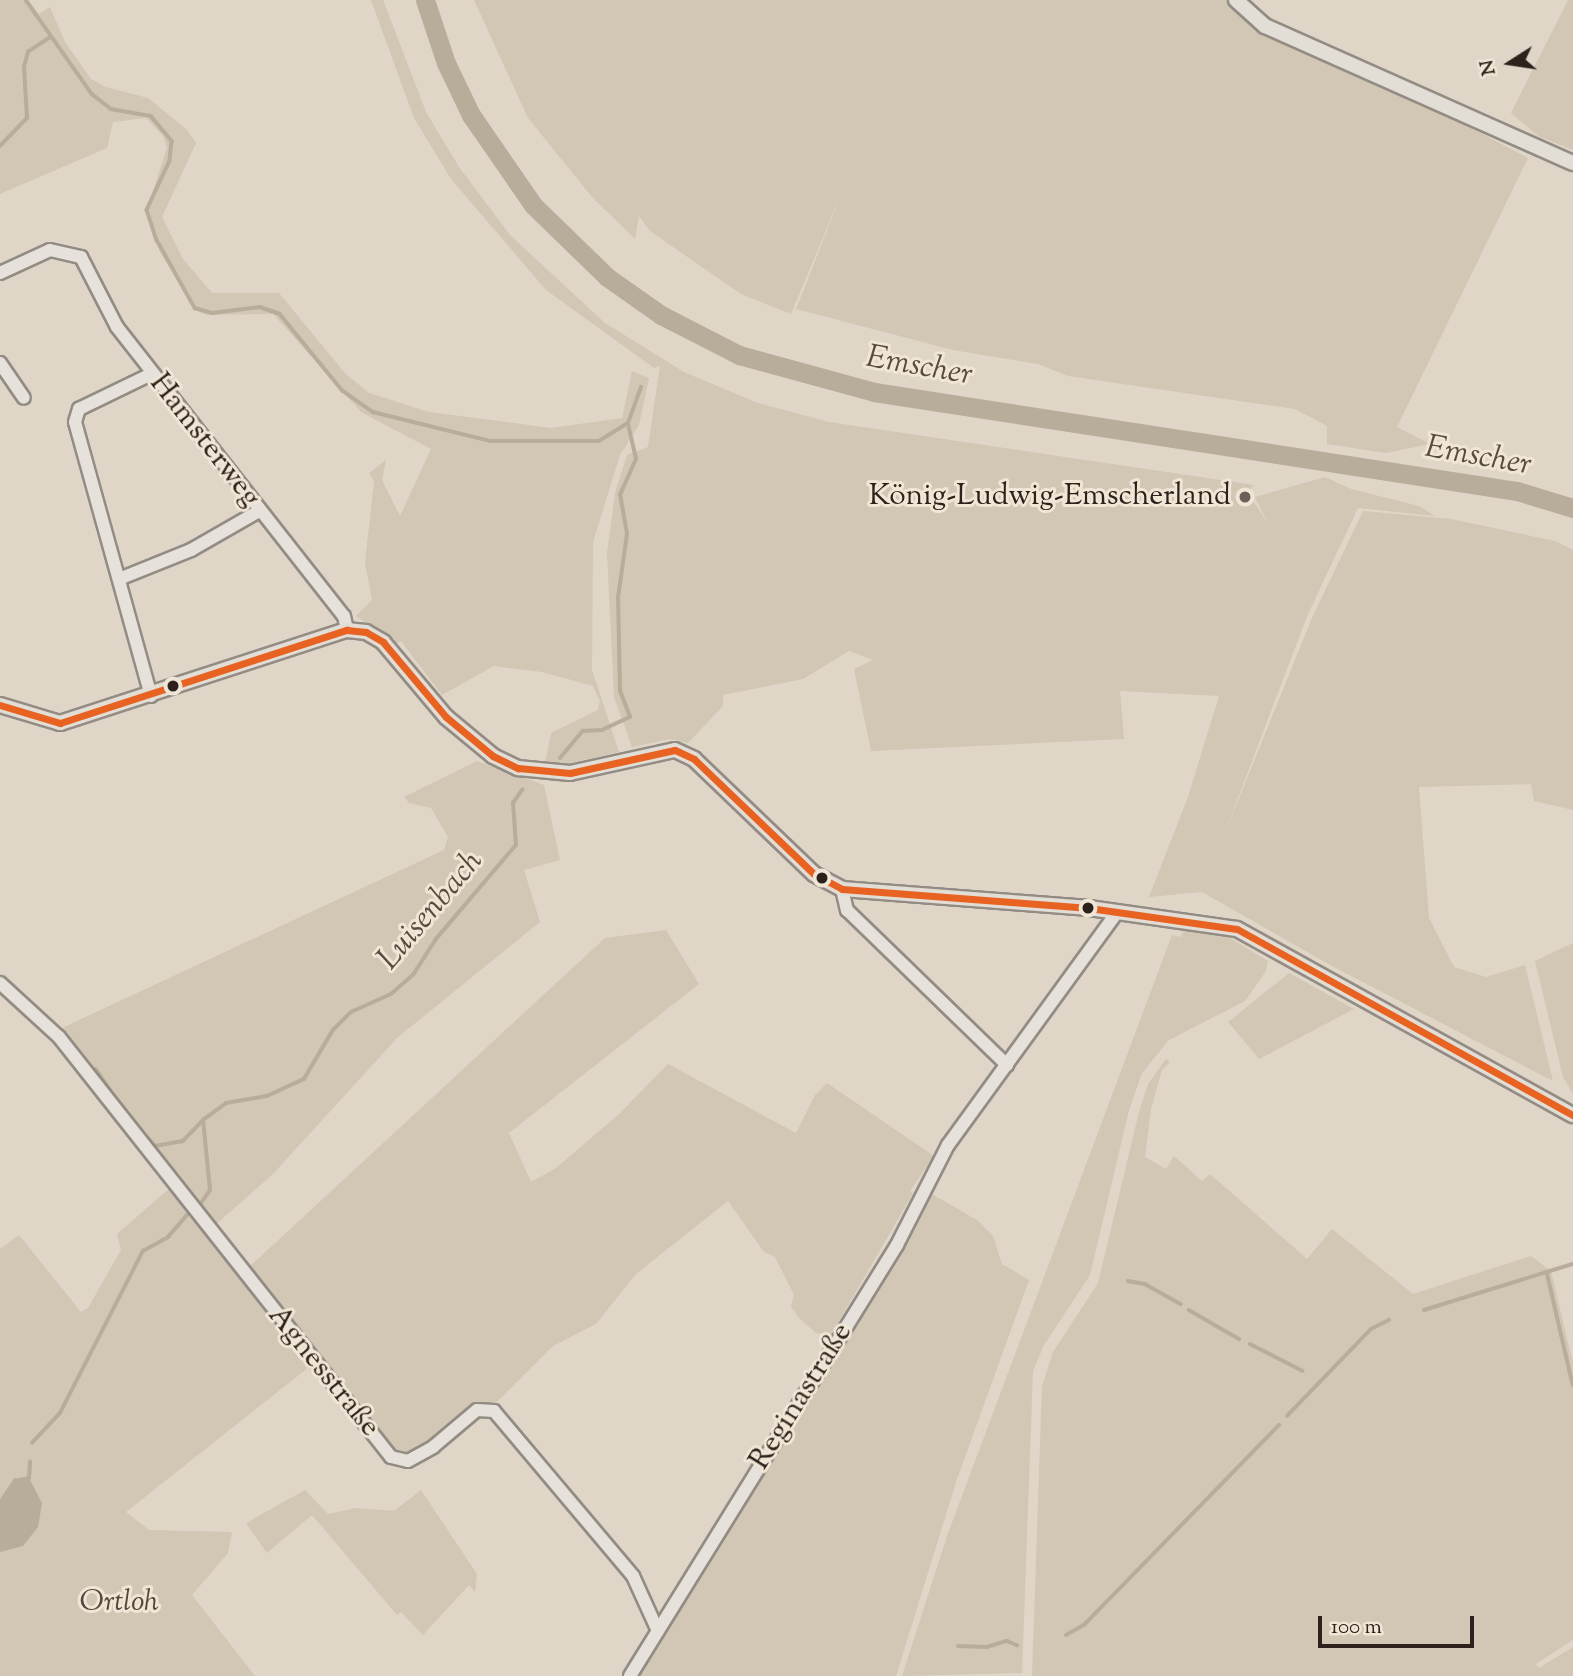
<!DOCTYPE html>
<html>
<head>
<meta charset="utf-8">
<style>
	body { margin:0 }
	#map { position:relative; width:1573px; height:1676px; overflow:hidden; background:#dfd6c8; font-family:"Sorts Mill Goudy",serif }
	div>[style] { position:absolute }
	[style*='--x'] { left:calc(var(--x)*1px); top:calc(var(--y)*1px); width:calc(var(--w)*1px); rotate:calc(var(--a)*1deg) }
	.green>* { inset:0; background:#d2c6b4 }
	.water>* { inset:0; background:#b8ac9a }
	.stream>* { height:3.5px; margin:-1.75px; padding:0 1.75px; transform-origin:1.75px; border-radius:1.75px; background:#b8ac9a }
	.river>* { height:19px; margin:-9.5px; padding:0 9.5px; transform-origin:9.5px; border-radius:9.5px; background:#b8ac9a }
	.roads { filter:drop-shadow(2px 0 #938c84) drop-shadow(-2px 0 #938c84) drop-shadow(0 2px #938c84) drop-shadow(0 -2px #938c84) }
	.minor>* { height:12px; margin:-6px; padding:0 6px; transform-origin:6px; border-radius:6px; background:#e6e2db }
	.major>* { height:14px; margin:-7px; padding:0 7px; transform-origin:7px; border-radius:7px; background:#e2ddd5 }
	.bus-1>* { height:7px; margin:-3.5px; padding:0 3.5px; transform-origin:3.5px; border-radius:3.5px; background:#e86222 }
	.dots>* { width:19px; height:19px; translate:-50% -50%; box-sizing:border-box; border:4px solid #f0e6d5; border-radius:50% }
	span { translate:-50% -50%; white-space:nowrap; text-align:center; line-height:1.15; -webkit-text-stroke:6px #f0e6d5; paint-order:stroke }
	.street-label { font-size:30px; color:#2d211b }
	.poi-label { font-size:30px; color:#2d211b }
	.right { translate:-100% -50%; text-align:right }
	.park-label { font-size:30px; color:#54473d; font-style:italic }
	.water-label { font-size:32px; color:#584b41; font-style:italic }
	.north { position:absolute; left:1475px; top:28px; width:70px; height:70px; -webkit-text-stroke:5px #f0e6d5; paint-order:stroke; rotate:258deg; font-size:19px; font-weight:700; line-height:28px; text-align:center; color:#2d211b }
	.north::after { content:''; display:block; margin:auto; width:24px; height:32px; background:#2d211b; clip-path:polygon(50% 0,100% 100%,50% 72%,0 100%) }
	.scale { position:absolute; left:1318px; top:1616px; width:156px; height:32px; box-sizing:border-box; border:4px solid #2d211b; border-top:0; padding-left:9px; font-size:21px; line-height:24px; white-space:nowrap; color:#2d211b; -webkit-text-stroke:5px #f0e6d5; paint-order:stroke }
</style>
</head>
<body>
<div id="map">
	<div class="green">
		<div style="clip-path:polygon(0 0,28px 0,39px 14px,50px 7px,65px 42px,91px 79px,106px 87px,148px 98px,187px 130px,196px 143px,162px 217px,183px 259px,212px 293px,279px 293px,345px 373px,369px 393px,429px 412px,551px 428px,622px 418px,632px 371px,649px 378px,639px 425px,620px 455px,593px 542px,592px 670px,619px 752px,561px 765px,545px 764px,551px 733px,598px 710px,600px 701px,593px 686px,542px 672px,494px 666px,442px 695px,401px 641px,397px 643px,356px 616px,372px 600px,365px 563px,374px 481px,369px 473px,386px 460px,382px 480px,400px 516px,431px 449px,361px 412px,273px 314px,207px 315px,195px 310px,160px 252px,146px 214px,167px 147px,163px 136px,146px 118px,113px 122px,107px 148px,0 194px)"></div>
		<div style="clip-path:polygon(371px 0,383px 0,426px 112px,459px 167px,510px 235px,605px 323px,684px 372px,755px 402px,829px 422px,1254px 485px,1247px 492px,1268px 523px,1255px 497px,1325px 477px,1351px 489px,1419px 506px,1435px 516px,1358px 508px,1308px 614px,1222px 840px,1312px 618px,1363px 511px,1451px 519px,1555px 541px,1573px 550px,1573px 810px,1534px 801px,1531px 784px,1419px 787px,1429px 918px,1454px 967px,1486px 977px,1525px 965px,1553px 1081px,1332px 966px,1202px 892px,1149px 897px,1188px 797px,1219px 696px,1120px 691px,1124px 739px,871px 751px,854px 669px,873px 660px,849px 651px,803px 679px,723px 695px,723px 706px,688px 743px,670px 739px,632px 747px,614px 697px,607px 553px,615px 493px,627px 455px,648px 447px,660px 366px,654px 368px,546px 290px,451px 179px,414px 118px)"></div>
		<div style="clip-path:polygon(474px 0,1229px 0,1528px 158px,1397px 427px,1430px 444px,1386px 453px,1327px 444px,1327px 426px,1295px 409px,1068px 376px,1038px 364px,953px 350px,796px 309px,845px 185px,791px 314px,741px 294px,650px 231px,639px 216px,635px 239px,592px 197px,528px 118px)"></div>
		<div style="clip-path:polygon(1568px 0,1573px 0,1573px 150px,1538px 136px,1511px 113px)"></div>
		<div style="clip-path:polygon(477px 761px,544px 785px,560px 860px,524px 870px,540px 922px,397px 1038px,272px 1175px,206px 1233px,309px 1367px,126px 1512px,149px 1530px,232px 1532px,228px 1553px,192px 1595px,255px 1676px,0 1676px,0 1249px,19px 1235px,81px 1312px,88px 1308px,121px 1250px,117px 1234px,170px 1188px,49px 1034px,444px 850px,448px 837px,431px 808px,409px 803px,404px 797px)"></div>
		<div style="clip-path:polygon(1186px 929px,1228px 937px,1268px 961px,1266px 971px,1245px 1001px,1169px 1040px,1142px 1073px,1129px 1110px,1090px 1275px,1044px 1345px,1033px 1371px,1022px 1673px,902px 1676px,947px 1536px,1172px 935px,1180px 937px)"></div>
		<div style="clip-path:polygon(666px 930px,699px 984px,509px 1133px,531px 1182px,556px 1168px,617px 1116px,668px 1064px,796px 1133px,815px 1095px,827px 1083px,934px 1156px,910px 1191px,913px 1193px,831px 1335px,816px 1333px,801px 1320px,791px 1307px,794px 1295px,775px 1257px,764px 1252px,728px 1201px,636px 1274px,596px 1324px,553px 1346px,487px 1412px,480px 1407px,415px 1458px,391px 1450px,249px 1267px,605px 938px)"></div>
		<div style="clip-path:polygon(1573px 943px,1573px 1094px,1563px 1077px,1535px 961px)"></div>
		<div style="clip-path:polygon(1289px 973px,1354px 1009px,1259px 1059px,1228px 1022px)"></div>
		<div style="clip-path:polygon(1166px 1059px,1170px 1062px,1162px 1070px,1151px 1109px,1145px 1157px,1166px 1169px,1174px 1156px,1202px 1181px,1210px 1174px,1307px 1259px,1332px 1229px,1413px 1294px,1531px 1256px,1551px 1271px,1573px 1364px,1573px 1640px,1536px 1664px,1539px 1668px,1573px 1647px,1573px 1676px,1032px 1676px,1042px 1386px,1053px 1352px,1098px 1283px,1139px 1112px,1148px 1084px)"></div>
		<div style="clip-path:polygon(930px 1193px,977px 1220px,993px 1236px,1002px 1264px,1029px 1280px,957px 1479px,896px 1676px,632px 1676px)"></div>
		<div style="clip-path:polygon(305px 1490px,328px 1514px,356px 1508px,394px 1511px,421px 1490px,477px 1574px,475px 1592px,469px 1585px,423px 1635px,401px 1612px,397px 1615px,312px 1515px,267px 1553px,246px 1523px)"></div>
	</div>
	<div class="water">
		<div style="clip-path:polygon(29px 1478px,42px 1503px,38px 1527px,23px 1546px,0 1552px,0 1503px,15px 1481px)"></div>
	</div>
	<div class="stream">
		<div style="--x:26;--y:0;--w:115;--a:54.9"></div>
		<div style="--x:92;--y:94;--w:24;--a:38"></div>
		<div style="--x:111;--y:109;--w:41;--a:9.9"></div>
		<div style="--x:151;--y:116;--w:33;--a:50"></div>
		<div style="--x:172;--y:141;--w:20;--a:96"></div>
		<div style="--x:170;--y:161;--w:54;--a:115.1"></div>
		<div style="--x:147;--y:210;--w:32;--a:72"></div>
		<div style="--x:157;--y:240;--w:78;--a:60.8"></div>
		<div style="--x:195;--y:308;--w:18;--a:16"></div>
		<div style="--x:212;--y:313;--w:48;--a:-7.1"></div>
		<div style="--x:260;--y:307;--w:21;--a:19"></div>
		<div style="--x:280;--y:314;--w:99;--a:50.7"></div>
		<div style="--x:343;--y:391;--w:37;--a:35"></div>
		<div style="--x:373;--y:412;--w:121;--a:13.9"></div>
		<div style="--x:490;--y:441;--w:109;--a:0"></div>
		<div style="--x:599;--y:441;--w:34;--a:-32"></div>
		<div style="--x:628;--y:423;--w:38;--a:-70"></div>
		<div style="--x:0;--y:146;--w:39;--a:-46"></div>
		<div style="--x:27;--y:118;--w:51;--a:-93.4"></div>
		<div style="--x:24;--y:67;--w:16;--a:-75"></div>
		<div style="--x:28;--y:52;--w:27;--a:-34"></div>
		<div style="--x:560;--y:758;--w:35;--a:-50"></div>
		<div style="--x:583;--y:731;--w:19;--a:-3"></div>
		<div style="--x:602;--y:730;--w:31;--a:-25"></div>
		<div style="--x:630;--y:717;--w:28;--a:-111"></div>
		<div style="--x:620;--y:691;--w:93;--a:-91.2"></div>
		<div style="--x:618;--y:598;--w:65;--a:-82"></div>
		<div style="--x:627;--y:534;--w:40;--a:-100"></div>
		<div style="--x:620;--y:495;--w:39;--a:-66"></div>
		<div style="--x:636;--y:459;--w:35;--a:-103"></div>
		<div style="--x:96;--y:1069;--w:40;--a:56"></div>
		<div style="--x:143;--y:1133;--w:18;--a:47"></div>
		<div style="--x:155;--y:1146;--w:28;--a:-10"></div>
		<div style="--x:183;--y:1141;--w:29;--a:-46"></div>
		<div style="--x:199;--y:1206;--w:19;--a:-55"></div>
		<div style="--x:210;--y:1190;--w:70;--a:-95.7"></div>
		<div style="--x:203;--y:1120;--w:29;--a:-36"></div>
		<div style="--x:226;--y:1103;--w:42;--a:-9.7"></div>
		<div style="--x:267;--y:1096;--w:41;--a:-24.7"></div>
		<div style="--x:304;--y:1079;--w:57;--a:-59.4"></div>
		<div style="--x:333;--y:1030;--w:25;--a:-45"></div>
		<div style="--x:351;--y:1012;--w:44;--a:-24.2"></div>
		<div style="--x:391;--y:994;--w:29;--a:-41"></div>
		<div style="--x:413;--y:975;--w:43;--a:-57.4"></div>
		<div style="--x:436;--y:939;--w:123;--a:-49.6"></div>
		<div style="--x:516;--y:845;--w:42;--a:-94.1"></div>
		<div style="--x:513;--y:803;--w:16;--a:-55"></div>
		<div style="--x:1547;--y:1272;--w:116;--a:77"></div>
		<div style="--x:1128;--y:1281;--w:17;--a:10"></div>
		<div style="--x:1145;--y:1284;--w:41;--a:29.1"></div>
		<div style="--x:1189;--y:1310;--w:58;--a:30.1"></div>
		<div style="--x:1424;--y:1310;--w:156;--a:-17.2"></div>
		<div style="--x:1250;--y:1344;--w:59;--a:27"></div>
		<div style="--x:1287;--y:1416;--w:121;--a:-46"></div>
		<div style="--x:1371;--y:1329;--w:20;--a:-27"></div>
		<div style="--x:32;--y:1443;--w:41;--a:-47"></div>
		<div style="--x:60;--y:1413;--w:182;--a:-62.9"></div>
		<div style="--x:143;--y:1251;--w:29;--a:-29"></div>
		<div style="--x:168;--y:1237;--w:33;--a:-49"></div>
		<div style="--x:0;--y:1503;--w:27;--a:-56"></div>
		<div style="--x:15;--y:1481;--w:14;--a:-12"></div>
		<div style="--x:29;--y:1478;--w:16;--a:-86"></div>
		<div style="--x:1066;--y:1635;--w:21;--a:-29"></div>
		<div style="--x:1084;--y:1625;--w:279;--a:-45.7"></div>
		<div style="--x:958;--y:1646;--w:29;--a:2"></div>
		<div style="--x:987;--y:1647;--w:21;--a:-17"></div>
		<div style="--x:1007;--y:1641;--w:11;--a:22"></div>
	</div>
	<div class="river">
		<div style="--x:425;--y:0;--w:66;--a:71.6"></div>
		<div style="--x:446;--y:63;--w:58;--a:64.3"></div>
		<div style="--x:471;--y:115;--w:109;--a:55.4"></div>
		<div style="--x:533;--y:205;--w:103;--a:44.2"></div>
		<div style="--x:607;--y:277;--w:66;--a:35.1"></div>
		<div style="--x:661;--y:315;--w:88;--a:27.1"></div>
		<div style="--x:739;--y:355;--w:140;--a:15.3"></div>
		<div style="--x:874;--y:392;--w:651;--a:8.75"></div>
		<div style="--x:1517;--y:491;--w:59;--a:16.9"></div>
	</div>
	<div class="roads">
		<div class="minor">
			<div style="--x:0;--y:273;--w:55;--a:-24.7"></div>
			<div style="--x:50;--y:250;--w:32;--a:13"></div>
			<div style="--x:81;--y:257;--w:79;--a:62.8"></div>
			<div style="--x:117;--y:327;--w:367;--a:51.9"></div>
			<div style="--x:344;--y:616;--w:14;--a:78"></div>
			<div style="--x:0;--y:363;--w:42;--a:55.6"></div>
			<div style="--x:119;--y:579;--w:78;--a:-21.9"></div>
			<div style="--x:191;--y:550;--w:78;--a:-29.8"></div>
			<div style="--x:151;--y:696;--w:284;--a:-105.5"></div>
			<div style="--x:75;--y:422;--w:14;--a:-73"></div>
			<div style="--x:79;--y:409;--w:80;--a:-25.9"></div>
			<div style="--x:842;--y:889;--w:22;--a:77"></div>
			<div style="--x:847;--y:910;--w:223;--a:44.1"></div>
			<div style="--x:0;--y:983;--w:80;--a:42.5"></div>
			<div style="--x:59;--y:1037;--w:535;--a:51.67"></div>
			<div style="--x:391;--y:1457;--w:17;--a:13"></div>
			<div style="--x:408;--y:1461;--w:29;--a:-29"></div>
			<div style="--x:433;--y:1447;--w:57;--a:-40.1"></div>
			<div style="--x:477;--y:1410;--w:17;--a:3"></div>
			<div style="--x:494;--y:1411;--w:216;--a:49.9"></div>
			<div style="--x:633;--y:1576;--w:60;--a:65.6"></div>
			<div style="--x:630;--y:1676;--w:507;--a:-58.22"></div>
			<div style="--x:897;--y:1245;--w:112;--a:-63"></div>
			<div style="--x:948;--y:1145;--w:288;--a:-54"></div>
		</div>
		<div class="major">
			<div style="--x:1236;--y:0;--w:39;--a:42"></div>
			<div style="--x:1265;--y:26;--w:337;--a:24"></div>
			<div style="--x:0;--y:705;--w:63;--a:16.7"></div>
			<div style="--x:60;--y:723;--w:302;--a:-18"></div>
			<div style="--x:347;--y:630;--w:19;--a:6"></div>
			<div style="--x:366;--y:632;--w:20;--a:30"></div>
			<div style="--x:383;--y:642;--w:98;--a:50"></div>
			<div style="--x:446;--y:717;--w:61;--a:39.7"></div>
			<div style="--x:493;--y:756;--w:28;--a:26"></div>
			<div style="--x:518;--y:768;--w:52;--a:5.5"></div>
			<div style="--x:570;--y:773;--w:107;--a:-12.4"></div>
			<div style="--x:675;--y:750;--w:21;--a:25"></div>
			<div style="--x:694;--y:759;--w:166;--a:43.8"></div>
			<div style="--x:814;--y:874;--w:32;--a:28"></div>
			<div style="--x:842;--y:889;--w:248;--a:4.4"></div>
			<div style="--x:1089;--y:908;--w:149;--a:8.1"></div>
			<div style="--x:1237;--y:929;--w:384;--a:29"></div>
		</div>
	</div>
	<div class="bus-1">
		<div style="--x:0;--y:705;--w:63;--a:16.7"></div>
		<div style="--x:60;--y:723;--w:302;--a:-18"></div>
		<div style="--x:347;--y:630;--w:19;--a:6"></div>
		<div style="--x:366;--y:632;--w:20;--a:30"></div>
		<div style="--x:383;--y:642;--w:98;--a:50"></div>
		<div style="--x:446;--y:717;--w:61;--a:39.7"></div>
		<div style="--x:493;--y:756;--w:28;--a:26"></div>
		<div style="--x:518;--y:768;--w:52;--a:5.5"></div>
		<div style="--x:570;--y:773;--w:107;--a:-12.4"></div>
		<div style="--x:675;--y:750;--w:21;--a:25"></div>
		<div style="--x:694;--y:759;--w:166;--a:43.8"></div>
		<div style="--x:814;--y:874;--w:32;--a:28"></div>
		<div style="--x:842;--y:889;--w:248;--a:4.4"></div>
		<div style="--x:1089;--y:908;--w:149;--a:8.1"></div>
		<div style="--x:1237;--y:929;--w:384;--a:29"></div>
	</div>
	<div class="dots">
		<div style="left:1245px;top:497px;background:#6b6058"></div>
		<div style="left:173px;top:686px;background:#2d211b"></div>
		<div style="left:822px;top:878px;background:#2d211b"></div>
		<div style="left:1088px;top:908px;background:#2d211b"></div>
	</div>
	<div class="street-label">
		<span style="left:204px;top:441px;rotate:52deg">Hamsterweg</span>
		<span style="left:323px;top:1372px;rotate:51deg">Agnesstraße</span>
		<span style="left:802px;top:1397px;rotate:-58deg">Reginastraße</span>
	</div>
	<div class="poi-label">
		<span class="right" style="left:1231px;top:497px">König-Ludwig-Emscherland</span>
	</div>
	<div class="park-label">
		<span style="left:119px;top:1603px">Ortloh</span>
	</div>
	<div class="water-label">
		<span style="left:919px;top:367px;rotate:10deg">Emscher</span>
		<span style="left:1478px;top:457px;rotate:10deg">Emscher</span>
		<span style="left:431px;top:911px;rotate:-50deg">Luisenbach</span>
	</div>
	<div class="north">N</div>
	<div class="scale">100 m</div>
</div>
</body>
</html>
